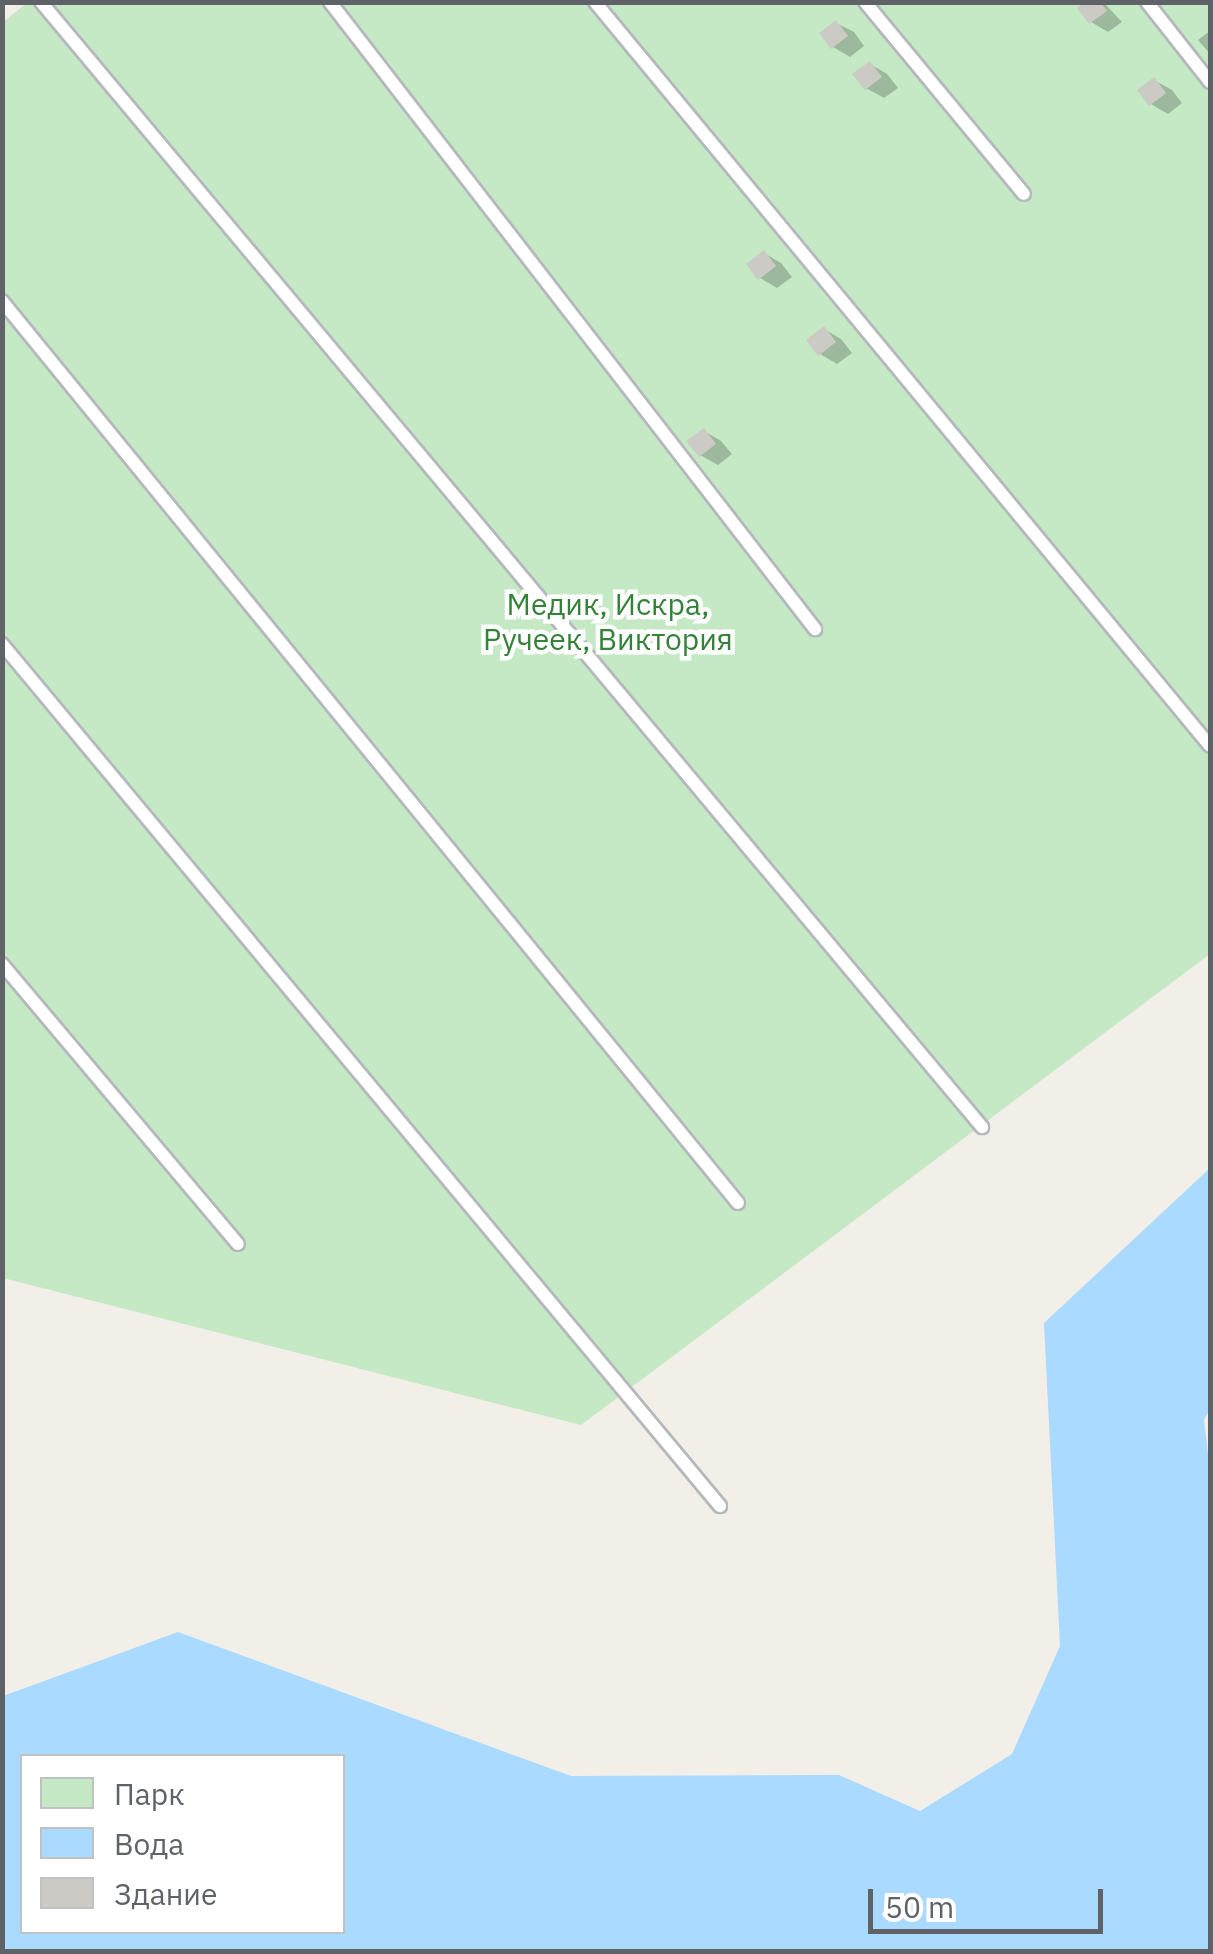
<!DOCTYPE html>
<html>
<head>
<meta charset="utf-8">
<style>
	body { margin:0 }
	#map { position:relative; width:1213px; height:1954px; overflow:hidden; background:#f1efe8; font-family:"IBM Plex Sans",sans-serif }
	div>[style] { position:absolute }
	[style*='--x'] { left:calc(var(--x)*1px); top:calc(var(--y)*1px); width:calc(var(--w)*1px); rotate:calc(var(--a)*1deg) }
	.green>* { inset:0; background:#c5e8c5 }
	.water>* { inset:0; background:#aadaff }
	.shadow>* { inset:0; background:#0003 }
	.building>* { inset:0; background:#cccac5 }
	.roads { filter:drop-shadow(2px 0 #b5b8bc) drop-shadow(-2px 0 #b5b8bc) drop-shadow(0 2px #b5b8bc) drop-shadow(0 -2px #b5b8bc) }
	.service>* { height:12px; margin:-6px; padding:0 6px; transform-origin:6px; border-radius:6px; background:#fff }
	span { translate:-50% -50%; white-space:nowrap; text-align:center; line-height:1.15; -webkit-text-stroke:9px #fff; paint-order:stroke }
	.park-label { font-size:30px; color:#348238 }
	.frame { position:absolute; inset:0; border:5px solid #5f6368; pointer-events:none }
	.legend { position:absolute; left:20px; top:1754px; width:325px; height:180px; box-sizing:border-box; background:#fff; border:2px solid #bfc1c3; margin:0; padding:12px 18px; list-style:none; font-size:30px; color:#5f6368 }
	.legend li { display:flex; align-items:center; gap:20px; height:50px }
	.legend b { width:50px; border:2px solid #bfc1c3 }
	.scale { position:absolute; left:868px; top:1889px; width:235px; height:45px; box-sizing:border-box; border:5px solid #5f6368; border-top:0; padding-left:12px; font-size:30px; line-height:35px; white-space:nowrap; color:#5f6368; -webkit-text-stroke:8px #fff; paint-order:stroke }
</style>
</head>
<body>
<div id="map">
	<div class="green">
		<div style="clip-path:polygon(28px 2px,1210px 3px,1210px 954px,581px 1425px,3px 1278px,2px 23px)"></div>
	</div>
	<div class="water">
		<div style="clip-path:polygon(evenodd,1210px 1168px,1210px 1409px,1204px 1420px,1210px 1471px,1210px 1951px,3px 1951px,3px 1696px,178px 1632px,571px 1776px,839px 1775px,920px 1811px,1012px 1754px,1060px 1646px,1044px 1323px,1210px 1168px,22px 1756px,342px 1756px,342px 1932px,22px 1932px,22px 1756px)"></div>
	</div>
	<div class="shadow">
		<div style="clip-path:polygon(1089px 2px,1103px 2px,1122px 22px,1108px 32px,1091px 22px)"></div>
		<div style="clip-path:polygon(836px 23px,854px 32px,864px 46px,850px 57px,833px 47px)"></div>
		<div style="clip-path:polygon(1210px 31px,1210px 54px,1198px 40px)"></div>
		<div style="clip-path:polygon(870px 64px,887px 74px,898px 88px,884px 98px,866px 88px)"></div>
		<div style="clip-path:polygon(1154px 80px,1172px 90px,1182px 103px,1168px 114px,1151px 104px)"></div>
		<div style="clip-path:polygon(764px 253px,781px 263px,792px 277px,777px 288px,760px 278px)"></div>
		<div style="clip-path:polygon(824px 329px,841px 339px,852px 353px,837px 364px,820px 354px)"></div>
		<div style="clip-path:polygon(704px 431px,721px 441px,732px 454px,718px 465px,700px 455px)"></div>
	</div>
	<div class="building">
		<div style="clip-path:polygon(1085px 2px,1100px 2px,1107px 11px,1089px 24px,1077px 8px)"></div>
		<div style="clip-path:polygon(836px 20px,848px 36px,831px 49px,819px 33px)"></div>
		<div style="clip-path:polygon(870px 61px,882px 77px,865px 90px,852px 74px)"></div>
		<div style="clip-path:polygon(1154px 77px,1166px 93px,1149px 106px,1137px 90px)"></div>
		<div style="clip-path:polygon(764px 250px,776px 266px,758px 280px,746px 264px)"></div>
		<div style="clip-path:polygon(824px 326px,836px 342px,818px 356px,806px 340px)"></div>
		<div style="clip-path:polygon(704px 428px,716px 444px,699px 457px,686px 441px)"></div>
	</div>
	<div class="roads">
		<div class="service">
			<div style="--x:41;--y:2;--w:1467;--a:50.09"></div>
			<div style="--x:330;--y:2;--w:793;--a:52.28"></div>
			<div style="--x:595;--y:2;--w:965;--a:50.42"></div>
			<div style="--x:865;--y:2;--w:249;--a:50.4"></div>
			<div style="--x:1147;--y:2;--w:102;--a:51.8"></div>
			<div style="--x:2;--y:301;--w:1164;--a:50.79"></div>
			<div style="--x:2;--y:644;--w:1122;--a:50.21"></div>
			<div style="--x:2;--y:964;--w:366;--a:49.9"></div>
		</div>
	</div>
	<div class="park-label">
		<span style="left:608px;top:621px">Медик, Искра,<br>Ручеек, Виктория</span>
	</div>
	<div class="frame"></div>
	<ul class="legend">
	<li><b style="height:28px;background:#c5e8c5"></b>Парк</li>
	<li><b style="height:28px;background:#aadaff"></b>Вода</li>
	<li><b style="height:28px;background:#cccac5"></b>Здание</li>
	</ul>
	<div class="scale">50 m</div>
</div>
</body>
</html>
